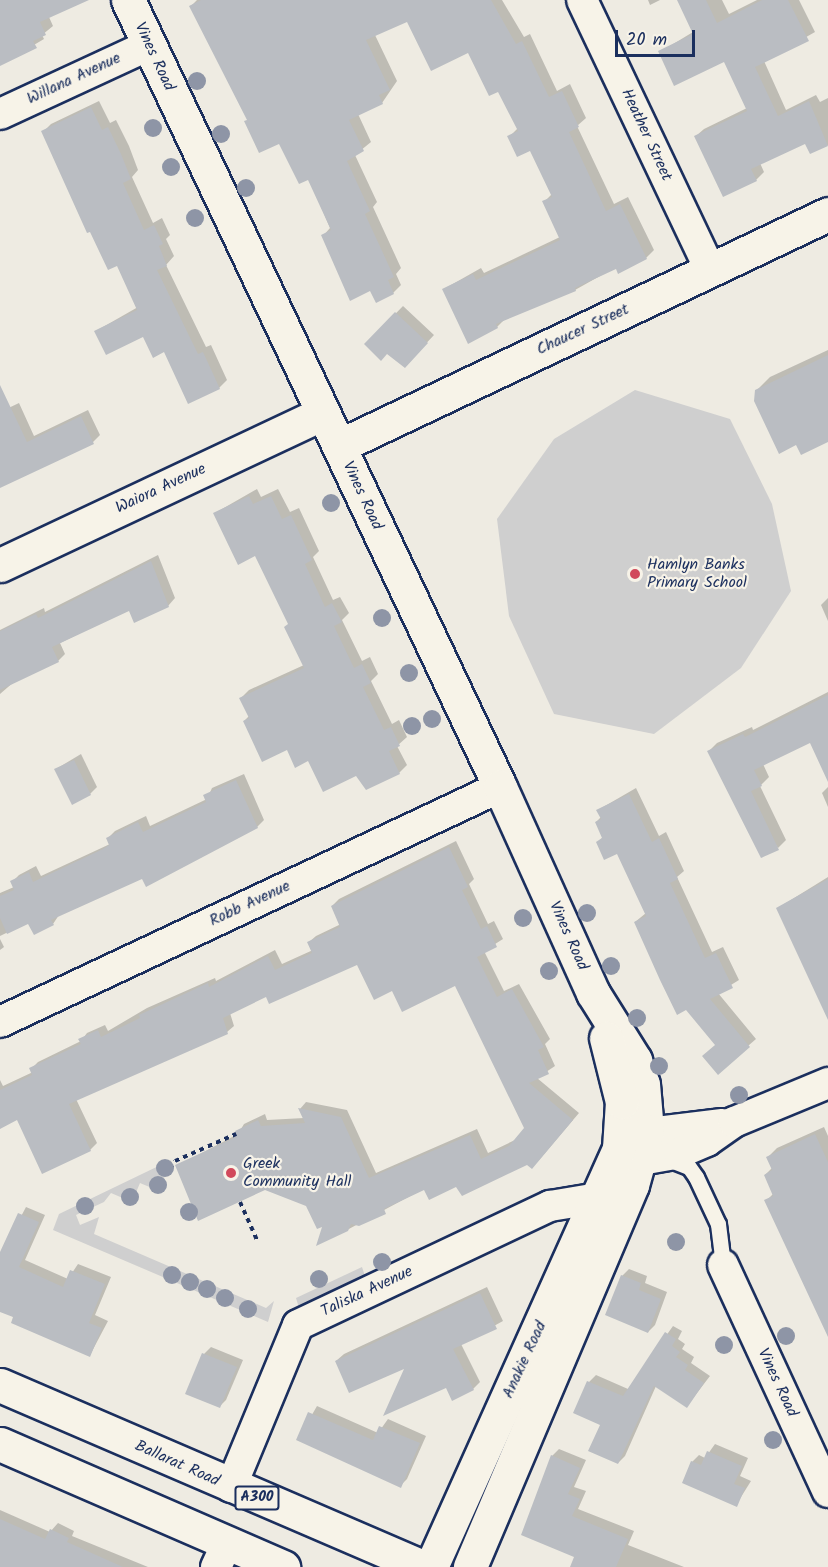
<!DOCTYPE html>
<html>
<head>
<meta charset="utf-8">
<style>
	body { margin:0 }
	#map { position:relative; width:828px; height:1567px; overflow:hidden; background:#eeebe2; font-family:Kalam,sans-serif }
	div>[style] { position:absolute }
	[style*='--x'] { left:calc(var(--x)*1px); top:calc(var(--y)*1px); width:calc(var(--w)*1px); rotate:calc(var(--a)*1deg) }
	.green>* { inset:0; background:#cfcfcf }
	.shadow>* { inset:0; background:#0003 }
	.building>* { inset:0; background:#babdc2 }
	.path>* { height:4px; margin-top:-2px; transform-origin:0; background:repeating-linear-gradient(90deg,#1b2f5e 0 4.5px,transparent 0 9px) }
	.roads { filter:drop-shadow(2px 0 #1b2f5e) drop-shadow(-2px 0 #1b2f5e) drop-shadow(0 2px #1b2f5e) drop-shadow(0 -2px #1b2f5e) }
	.service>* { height:15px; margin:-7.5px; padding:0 7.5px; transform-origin:7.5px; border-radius:7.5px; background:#f7f3e8 }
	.minor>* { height:30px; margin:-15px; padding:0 15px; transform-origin:15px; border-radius:15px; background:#f7f3e8 }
	.tertiary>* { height:33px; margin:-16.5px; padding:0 16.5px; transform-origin:16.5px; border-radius:16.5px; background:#f7f3e8 }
	.secondary>* { height:33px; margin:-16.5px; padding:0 16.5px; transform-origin:16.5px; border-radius:16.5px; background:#f7f3e8 }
	.trunk>* { height:33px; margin:-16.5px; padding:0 16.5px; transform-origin:16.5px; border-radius:16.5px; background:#f7f3e8 }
	.trees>* { width:18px; height:18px; margin:-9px; border-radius:50%; background:#8e95a6 }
	.dots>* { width:16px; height:16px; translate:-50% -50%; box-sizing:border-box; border:3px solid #f7f3e8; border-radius:50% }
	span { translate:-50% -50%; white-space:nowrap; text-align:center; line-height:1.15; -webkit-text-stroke:4.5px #f7f3e8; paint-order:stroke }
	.shield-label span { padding:2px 4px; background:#f7f3e8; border:2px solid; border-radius:4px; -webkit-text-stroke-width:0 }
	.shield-label { font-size:15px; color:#1b2f5e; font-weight:700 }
	.street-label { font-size:16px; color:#1b2f5e }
	.poi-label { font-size:16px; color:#1b2f5e }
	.left { translate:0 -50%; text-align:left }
	.scale { position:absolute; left:615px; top:30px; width:80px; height:27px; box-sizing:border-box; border:3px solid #1b2f5e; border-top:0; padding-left:8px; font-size:18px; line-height:21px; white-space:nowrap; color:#1b2f5e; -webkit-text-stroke:4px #f7f3e8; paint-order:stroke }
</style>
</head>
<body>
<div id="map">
	<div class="green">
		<div style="clip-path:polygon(635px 390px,730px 419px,772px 504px,791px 591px,741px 668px,654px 734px,554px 714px,509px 616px,497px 519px,554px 439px)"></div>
		<div style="clip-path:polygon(171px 1160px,159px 1191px,140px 1183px,132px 1202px,111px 1193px,104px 1202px,76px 1215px,80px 1225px,99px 1217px,94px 1234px,266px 1308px,274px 1301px,268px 1322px,53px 1230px,59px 1214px)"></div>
		<div style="clip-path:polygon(362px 1267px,365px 1276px,299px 1308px,296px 1298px)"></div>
	</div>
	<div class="shadow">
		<div style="clip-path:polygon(0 0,62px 0,49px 17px,53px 26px,42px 35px,44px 39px,0 65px)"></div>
		<div style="clip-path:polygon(197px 0,502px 0,524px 37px,530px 34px,557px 91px,570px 84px,586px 118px,577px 126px,614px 204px,628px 197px,654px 250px,646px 258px,616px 267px,575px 290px,505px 319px,497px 327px,444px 289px,481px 268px,484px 273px,560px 237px,544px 202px,552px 194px,530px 149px,509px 137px,518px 128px,498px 90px,469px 51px,408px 20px,375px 35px,397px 81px,382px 103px,358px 114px,371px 142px,355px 155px,377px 202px,373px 207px,401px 268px,396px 274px,401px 285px,393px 293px,371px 289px,323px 236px,330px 228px,309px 178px,280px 142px,248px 119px,191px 6px)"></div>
		<div style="clip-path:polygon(648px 0,660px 0,650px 5px)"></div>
		<div style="clip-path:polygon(678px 0,722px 0,729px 14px,757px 0,799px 0,815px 32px,764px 61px,786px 110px,816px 95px,820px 102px,828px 98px,828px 145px,811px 152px,806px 142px,760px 163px,764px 172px,756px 180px,696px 136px,704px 129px,747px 108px,724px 60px,660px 52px,693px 32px)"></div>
		<div style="clip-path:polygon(99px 101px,110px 123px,116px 120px,129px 146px,138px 170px,132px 177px,153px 223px,162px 218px,170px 235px,166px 239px,174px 256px,166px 265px,206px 347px,211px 345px,227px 380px,219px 388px,143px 335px,96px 331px,138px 307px,118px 264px,43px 132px,51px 124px)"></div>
		<div style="clip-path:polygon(403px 306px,434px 335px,405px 366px,387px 352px,366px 344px)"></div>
		<div style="clip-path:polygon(828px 350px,828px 441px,797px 443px,756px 391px,770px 377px)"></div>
		<div style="clip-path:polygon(19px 403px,34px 436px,88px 410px,100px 435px,93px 442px,0 486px,0 412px)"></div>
		<div style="clip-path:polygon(257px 489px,261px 497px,278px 489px,290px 512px,299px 508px,319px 551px,313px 557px,333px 600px,340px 597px,349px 613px,342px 620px,362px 661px,370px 657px,378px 674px,371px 681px,392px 724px,399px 720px,407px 737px,397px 746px,407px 765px,399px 773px,357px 774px,309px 759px,244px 721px,249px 716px,241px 698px,249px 690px,304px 665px,289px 623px,256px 554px,215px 513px)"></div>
		<div style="clip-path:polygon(158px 555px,175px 598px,168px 606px,129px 609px,60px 643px,65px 654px,58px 661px,15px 681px,0 694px,0 630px,44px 608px,45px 612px)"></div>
		<div style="clip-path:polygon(828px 598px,828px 621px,821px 605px)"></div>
		<div style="clip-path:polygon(828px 692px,828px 778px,811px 741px,763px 764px,769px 777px,760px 786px,786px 840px,778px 848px,709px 751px,717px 743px,752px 727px,753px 730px)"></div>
		<div style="clip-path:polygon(81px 754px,97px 787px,90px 794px,56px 769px)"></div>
		<div style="clip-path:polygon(244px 774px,264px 820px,257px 827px,59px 915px,53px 924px,29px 922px,0 936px,0 893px,14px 887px,12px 882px,19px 875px,36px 866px,41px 876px,110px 844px,108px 838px,115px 831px,146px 816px,150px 826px,207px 799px,212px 788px)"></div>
		<div style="clip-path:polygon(828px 787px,828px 807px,822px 793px)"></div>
		<div style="clip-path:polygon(636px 788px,659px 836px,666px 832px,684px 871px,677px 877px,712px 952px,723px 947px,739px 980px,718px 993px,756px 1039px,718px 1072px,717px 1045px,635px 922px,646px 913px,617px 852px,598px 842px,603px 837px,596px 822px,601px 817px,598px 810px)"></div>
		<div style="clip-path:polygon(456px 841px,474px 879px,469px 884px,488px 924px,494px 921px,503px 939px,484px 951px,504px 991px,519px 984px,550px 1039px,545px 1044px,555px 1066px,537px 1078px,579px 1113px,539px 1160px,456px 1185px,425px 1188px,347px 1230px,325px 1224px,307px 1205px,264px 1189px,177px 1166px,238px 1134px,244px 1124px,265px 1114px,267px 1120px,304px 1118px,300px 1109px,306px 1102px,347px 1110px,376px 1173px,477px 1129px,488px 1153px,515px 1140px,525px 1128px,456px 984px,393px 989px,358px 963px,267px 995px,230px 1013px,234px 1026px,227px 1032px,76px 1099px,97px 1143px,90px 1150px,18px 1118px,0 1126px,0 1080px,3px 1086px,33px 1072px,31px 1069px,38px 1062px,81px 1041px,87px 1033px,105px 1025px,108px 1031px,147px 1008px,215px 978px,216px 981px,275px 950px,282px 964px,313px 950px,309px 942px,316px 936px,341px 924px,332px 906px,339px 899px)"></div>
		<div style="clip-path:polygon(828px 877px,828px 1015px,778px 908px)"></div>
		<div style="clip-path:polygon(0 939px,4px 947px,0 950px)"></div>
		<div style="clip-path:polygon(824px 1127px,828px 1136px,828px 1327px,766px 1201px,774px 1193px,765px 1175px,773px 1167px,768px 1157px,777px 1148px)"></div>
		<div style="clip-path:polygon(26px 1207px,45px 1215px,25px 1260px,68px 1279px,78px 1264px,111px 1277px,95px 1315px,108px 1321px,90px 1355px,0 1310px,0 1256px)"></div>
		<div style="clip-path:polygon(629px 1269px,647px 1276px,645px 1283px,667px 1292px,655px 1325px,648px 1332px,622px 1276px)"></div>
		<div style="clip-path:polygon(487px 1287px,503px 1321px,461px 1344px,480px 1382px,473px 1389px,447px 1386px,406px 1366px,336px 1361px,344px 1354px)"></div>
		<div style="clip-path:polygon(673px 1326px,682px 1331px,678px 1339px,685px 1344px,682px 1349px,694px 1357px,691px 1363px,710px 1376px,687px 1406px,656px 1386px,625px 1456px,618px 1463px,589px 1382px,596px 1375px,628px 1389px)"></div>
		<div style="clip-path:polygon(211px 1347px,243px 1360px,226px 1400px,219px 1407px,204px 1354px)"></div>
		<div style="clip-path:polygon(317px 1406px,378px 1433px,388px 1419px,426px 1436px,407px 1479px,400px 1486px,298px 1439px)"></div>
		<div style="clip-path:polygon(715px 1444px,748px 1458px,740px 1476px,751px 1481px,736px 1505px,692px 1462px,699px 1455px,705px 1458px)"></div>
		<div style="clip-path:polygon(559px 1449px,586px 1460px,574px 1487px,586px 1491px,578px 1509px,634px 1531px,628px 1545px,684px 1567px,584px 1567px,576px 1557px,552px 1456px)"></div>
		<div style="clip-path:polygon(0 1510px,50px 1532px,58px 1523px,74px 1531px,72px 1536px,148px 1567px,0 1567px)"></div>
	</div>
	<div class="building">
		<div style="clip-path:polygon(0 0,89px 0,40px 22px,46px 35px,33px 41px,37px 48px,0 66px)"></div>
		<div style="clip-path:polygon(201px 0,491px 0,516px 44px,522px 41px,549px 97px,562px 91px,579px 127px,569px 132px,606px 211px,620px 204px,647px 259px,618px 274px,616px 269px,575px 288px,576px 291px,496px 324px,498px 328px,468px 344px,442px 289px,473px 274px,476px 280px,560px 240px,542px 201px,552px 197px,530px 151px,517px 157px,507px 136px,518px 131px,498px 92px,489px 96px,468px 53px,431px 71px,407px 22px,366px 40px,390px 90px,379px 95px,383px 104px,349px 120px,364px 151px,347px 161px,370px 211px,365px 214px,394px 277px,388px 280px,394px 294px,376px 303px,370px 291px,350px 301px,321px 235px,331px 230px,308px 180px,299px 184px,279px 144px,259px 153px,244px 121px,247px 120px,189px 6px)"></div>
		<div style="clip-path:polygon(677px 0,706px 0,717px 23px,762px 0,788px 0,809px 41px,755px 67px,778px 116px,809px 101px,828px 146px,810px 154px,805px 144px,751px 169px,757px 181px,723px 197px,694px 136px,747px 111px,724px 62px,674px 86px,658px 51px,693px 34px)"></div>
		<div style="clip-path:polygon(91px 107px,102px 130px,108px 127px,121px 154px,131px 179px,123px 183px,144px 230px,154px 225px,163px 244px,159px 246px,167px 266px,157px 270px,198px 354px,203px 352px,220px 389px,188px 404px,164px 352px,153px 358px,143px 337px,106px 355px,94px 331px,137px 310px,117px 266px,108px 270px,90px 232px,87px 233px,41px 131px)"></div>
		<div style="clip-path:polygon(395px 312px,428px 343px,405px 368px,387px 354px,381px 361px,364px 344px)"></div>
		<div style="clip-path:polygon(828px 355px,828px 442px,801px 455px,796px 445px,779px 454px,754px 401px,755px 390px)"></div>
		<div style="clip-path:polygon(0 385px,27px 442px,81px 416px,94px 444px,0 488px)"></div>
		<div style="clip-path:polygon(249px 496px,253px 504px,271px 496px,282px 519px,291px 515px,312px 560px,305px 564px,325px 607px,332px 603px,342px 622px,334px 626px,354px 668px,362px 664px,371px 683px,363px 687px,384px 730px,391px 727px,400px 746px,389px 751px,400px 774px,366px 790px,356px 776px,323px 792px,308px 761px,295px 768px,287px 750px,262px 762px,243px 721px,249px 718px,239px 698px,304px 668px,284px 627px,288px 624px,255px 556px,238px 565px,213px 513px)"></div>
		<div style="clip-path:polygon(151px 561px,169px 607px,134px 623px,129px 611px,52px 647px,59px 662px,0 690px,0 631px,36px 614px,38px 618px)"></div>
		<div style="clip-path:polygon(828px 695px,828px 782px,810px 743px,754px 770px,762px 786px,751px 791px,779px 850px,761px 858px,707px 751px,743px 734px,745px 737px)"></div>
		<div style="clip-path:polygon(74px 760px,91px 795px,72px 805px,54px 769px)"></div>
		<div style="clip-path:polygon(236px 780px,258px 828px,146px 887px,142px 879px,51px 920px,54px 925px,34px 935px,28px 924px,7px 934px,0 918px,0 896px,14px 890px,10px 881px,29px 872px,33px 882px,103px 849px,109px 845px,106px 838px,138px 822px,143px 832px,206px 802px,203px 795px)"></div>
		<div style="clip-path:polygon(629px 794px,652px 842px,659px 838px,678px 879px,670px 883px,705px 958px,716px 953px,733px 988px,710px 999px,750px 1047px,718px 1075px,702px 1056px,715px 1045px,686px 1010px,677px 1015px,660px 980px,634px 922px,646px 916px,617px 854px,604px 860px,596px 842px,602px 838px,595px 822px,601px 819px,596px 810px)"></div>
		<div style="clip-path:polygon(449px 847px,468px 887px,462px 890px,481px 929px,487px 926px,497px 947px,477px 957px,497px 997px,512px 989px,544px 1047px,538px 1050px,549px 1074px,529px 1083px,573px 1120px,532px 1169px,527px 1165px,462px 1196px,456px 1187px,429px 1200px,424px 1190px,384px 1209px,386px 1214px,359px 1226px,351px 1224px,348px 1231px,316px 1246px,322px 1227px,317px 1229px,306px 1206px,265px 1190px,198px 1221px,175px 1165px,232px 1139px,237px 1135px,235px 1131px,258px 1120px,261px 1126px,305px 1123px,298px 1108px,341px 1117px,369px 1178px,470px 1135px,481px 1159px,509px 1146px,524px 1128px,455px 986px,402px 1012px,392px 991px,374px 1000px,357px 965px,269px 1004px,266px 997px,223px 1018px,228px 1034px,69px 1104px,91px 1151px,42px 1174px,17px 1120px,0 1129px,0 1090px,32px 1075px,29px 1068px,81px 1044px,78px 1039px,98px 1030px,101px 1037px,140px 1018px,139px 1015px,208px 983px,209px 987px,268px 956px,275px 970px,312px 953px,307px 942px,340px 927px,331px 906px)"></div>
		<div style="clip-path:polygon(828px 879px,828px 1020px,776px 908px)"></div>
		<div style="clip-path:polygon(815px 1134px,828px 1162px,828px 1337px,764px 1200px,773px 1196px,764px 1175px,772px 1170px,766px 1157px)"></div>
		<div style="clip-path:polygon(18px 1213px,39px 1222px,19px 1267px,63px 1287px,70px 1270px,105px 1284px,89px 1323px,102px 1328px,90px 1357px,11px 1323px,13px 1317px,0 1312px,0 1252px)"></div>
		<div style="clip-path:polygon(621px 1275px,641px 1283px,639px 1290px,661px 1299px,648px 1333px,605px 1315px)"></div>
		<div style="clip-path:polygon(480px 1293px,497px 1329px,453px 1349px,474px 1390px,452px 1401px,446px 1388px,383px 1416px,404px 1369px,349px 1393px,335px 1361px)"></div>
		<div style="clip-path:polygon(665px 1332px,676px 1339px,672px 1346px,680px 1352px,676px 1357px,688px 1365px,685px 1370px,704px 1383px,687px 1408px,654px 1386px,618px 1464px,588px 1451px,600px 1425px,573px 1413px,587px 1381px,623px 1396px)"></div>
		<div style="clip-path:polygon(202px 1353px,237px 1367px,220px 1408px,185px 1394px)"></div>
		<div style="clip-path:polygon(308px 1412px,373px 1440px,379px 1426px,420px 1443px,401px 1488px,296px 1440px)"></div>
		<div style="clip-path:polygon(707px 1451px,742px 1466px,734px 1484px,745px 1488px,737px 1507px,682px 1483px,691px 1461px,701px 1465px)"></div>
		<div style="clip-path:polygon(551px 1455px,580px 1468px,568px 1494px,580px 1499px,572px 1516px,628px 1539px,616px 1567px,570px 1567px,574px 1557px,521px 1535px)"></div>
		<div style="clip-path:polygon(0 1519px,45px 1539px,50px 1529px,69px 1538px,67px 1542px,123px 1567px,0 1567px)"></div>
	</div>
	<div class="path">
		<div style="--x:170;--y:1169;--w:9;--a:-58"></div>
		<div style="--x:175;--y:1161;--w:67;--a:-23.9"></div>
		<div style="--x:240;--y:1202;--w:42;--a:65.9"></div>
	</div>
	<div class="roads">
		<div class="service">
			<div style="--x:668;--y:1159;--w:22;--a:21"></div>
			<div style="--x:689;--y:1167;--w:12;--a:55"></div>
			<div style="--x:696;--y:1177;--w:52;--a:64.9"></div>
			<div style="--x:718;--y:1224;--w:41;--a:83"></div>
		</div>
		<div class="minor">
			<div style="--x:582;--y:0;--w:299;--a:64.6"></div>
			<div style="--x:0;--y:114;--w:164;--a:-24.8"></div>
			<div style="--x:0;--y:1022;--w:552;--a:-25.17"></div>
			<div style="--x:624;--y:1136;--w:99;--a:-7"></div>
			<div style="--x:619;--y:1152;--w:23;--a:20"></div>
			<div style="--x:641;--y:1160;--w:39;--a:-10"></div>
			<div style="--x:679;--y:1153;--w:30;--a:-23"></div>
			<div style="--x:707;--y:1141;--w:33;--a:-35"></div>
			<div style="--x:734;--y:1122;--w:102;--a:-22.5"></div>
			<div style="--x:723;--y:1265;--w:250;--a:65.2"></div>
			<div style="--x:231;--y:1487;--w:175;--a:-67.5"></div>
			<div style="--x:298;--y:1325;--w:279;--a:-25.3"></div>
			<div style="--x:550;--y:1206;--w:50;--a:-9.3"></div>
			<div style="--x:216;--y:1567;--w:26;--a:-65"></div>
		</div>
		<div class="tertiary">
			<div style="--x:339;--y:446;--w:541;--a:-25.38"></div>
			<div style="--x:0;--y:565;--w:357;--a:-25.2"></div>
		</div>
		<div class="secondary">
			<div style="--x:128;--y:0;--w:870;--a:64.7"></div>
			<div style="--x:500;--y:787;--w:226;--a:65.7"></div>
			<div style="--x:593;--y:993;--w:79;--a:57.9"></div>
			<div style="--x:635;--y:1060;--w:25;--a:72"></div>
			<div style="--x:643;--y:1084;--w:47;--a:85.1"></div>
			<div style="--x:647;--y:1131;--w:56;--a:105.5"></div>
			<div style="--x:632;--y:1185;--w:415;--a:113"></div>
			<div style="--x:431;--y:1567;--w:459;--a:-65.8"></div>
			<div style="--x:619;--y:1148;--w:46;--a:-86.3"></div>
			<div style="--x:622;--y:1102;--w:66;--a:-104"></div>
		</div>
		<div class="trunk">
			<div style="--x:0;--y:1385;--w:460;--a:23.3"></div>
			<div style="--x:0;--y:1444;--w:309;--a:23.5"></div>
		</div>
	</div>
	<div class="trees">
		<div style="left:197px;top:81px"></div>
		<div style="left:153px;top:128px"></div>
		<div style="left:221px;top:134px"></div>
		<div style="left:171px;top:167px"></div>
		<div style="left:246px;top:188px"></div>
		<div style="left:195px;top:218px"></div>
		<div style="left:331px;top:503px"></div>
		<div style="left:382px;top:618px"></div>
		<div style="left:409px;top:673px"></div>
		<div style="left:432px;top:719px"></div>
		<div style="left:412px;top:726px"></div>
		<div style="left:587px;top:913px"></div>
		<div style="left:523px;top:918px"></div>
		<div style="left:611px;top:966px"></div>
		<div style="left:549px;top:971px"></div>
		<div style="left:637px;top:1018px"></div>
		<div style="left:659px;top:1066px"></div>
		<div style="left:739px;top:1095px"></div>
		<div style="left:165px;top:1168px"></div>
		<div style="left:158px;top:1185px"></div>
		<div style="left:130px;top:1197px"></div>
		<div style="left:85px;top:1206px"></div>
		<div style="left:189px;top:1212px"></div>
		<div style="left:676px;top:1242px"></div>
		<div style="left:382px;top:1262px"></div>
		<div style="left:172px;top:1275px"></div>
		<div style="left:319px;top:1279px"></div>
		<div style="left:190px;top:1282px"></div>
		<div style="left:207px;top:1289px"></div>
		<div style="left:225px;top:1298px"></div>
		<div style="left:248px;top:1309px"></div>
		<div style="left:786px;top:1336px"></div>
		<div style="left:724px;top:1345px"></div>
		<div style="left:773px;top:1440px"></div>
	</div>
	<div class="dots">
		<div style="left:635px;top:574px;background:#d1495b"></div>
		<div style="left:231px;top:1173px;background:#d1495b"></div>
	</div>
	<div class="shield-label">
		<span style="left:257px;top:1498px">A300</span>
	</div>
	<div class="street-label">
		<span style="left:154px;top:57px;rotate:65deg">Vines Road</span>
		<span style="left:74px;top:79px;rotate:-25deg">Willana Avenue</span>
		<span style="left:646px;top:135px;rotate:65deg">Heather Street</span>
		<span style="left:583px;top:330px;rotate:-25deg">Chaucer Street</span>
		<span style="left:161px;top:489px;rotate:-25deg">Waiora Avenue</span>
		<span style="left:362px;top:496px;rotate:65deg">Vines Road</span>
		<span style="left:250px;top:904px;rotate:-25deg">Robb Avenue</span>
		<span style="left:568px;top:936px;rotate:66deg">Vines Road</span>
		<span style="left:367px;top:1292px;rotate:-25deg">Taliska Avenue</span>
		<span style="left:525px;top:1360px;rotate:-65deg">Anakie Road</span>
		<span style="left:777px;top:1383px;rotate:65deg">Vines Road</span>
		<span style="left:177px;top:1464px;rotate:24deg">Ballarat Road</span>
	</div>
	<div class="poi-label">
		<span class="left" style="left:647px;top:574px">Hamlyn Banks<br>Primary School</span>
		<span class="left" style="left:243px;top:1173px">Greek<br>Community Hall</span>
	</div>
	<div class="scale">20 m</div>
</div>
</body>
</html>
